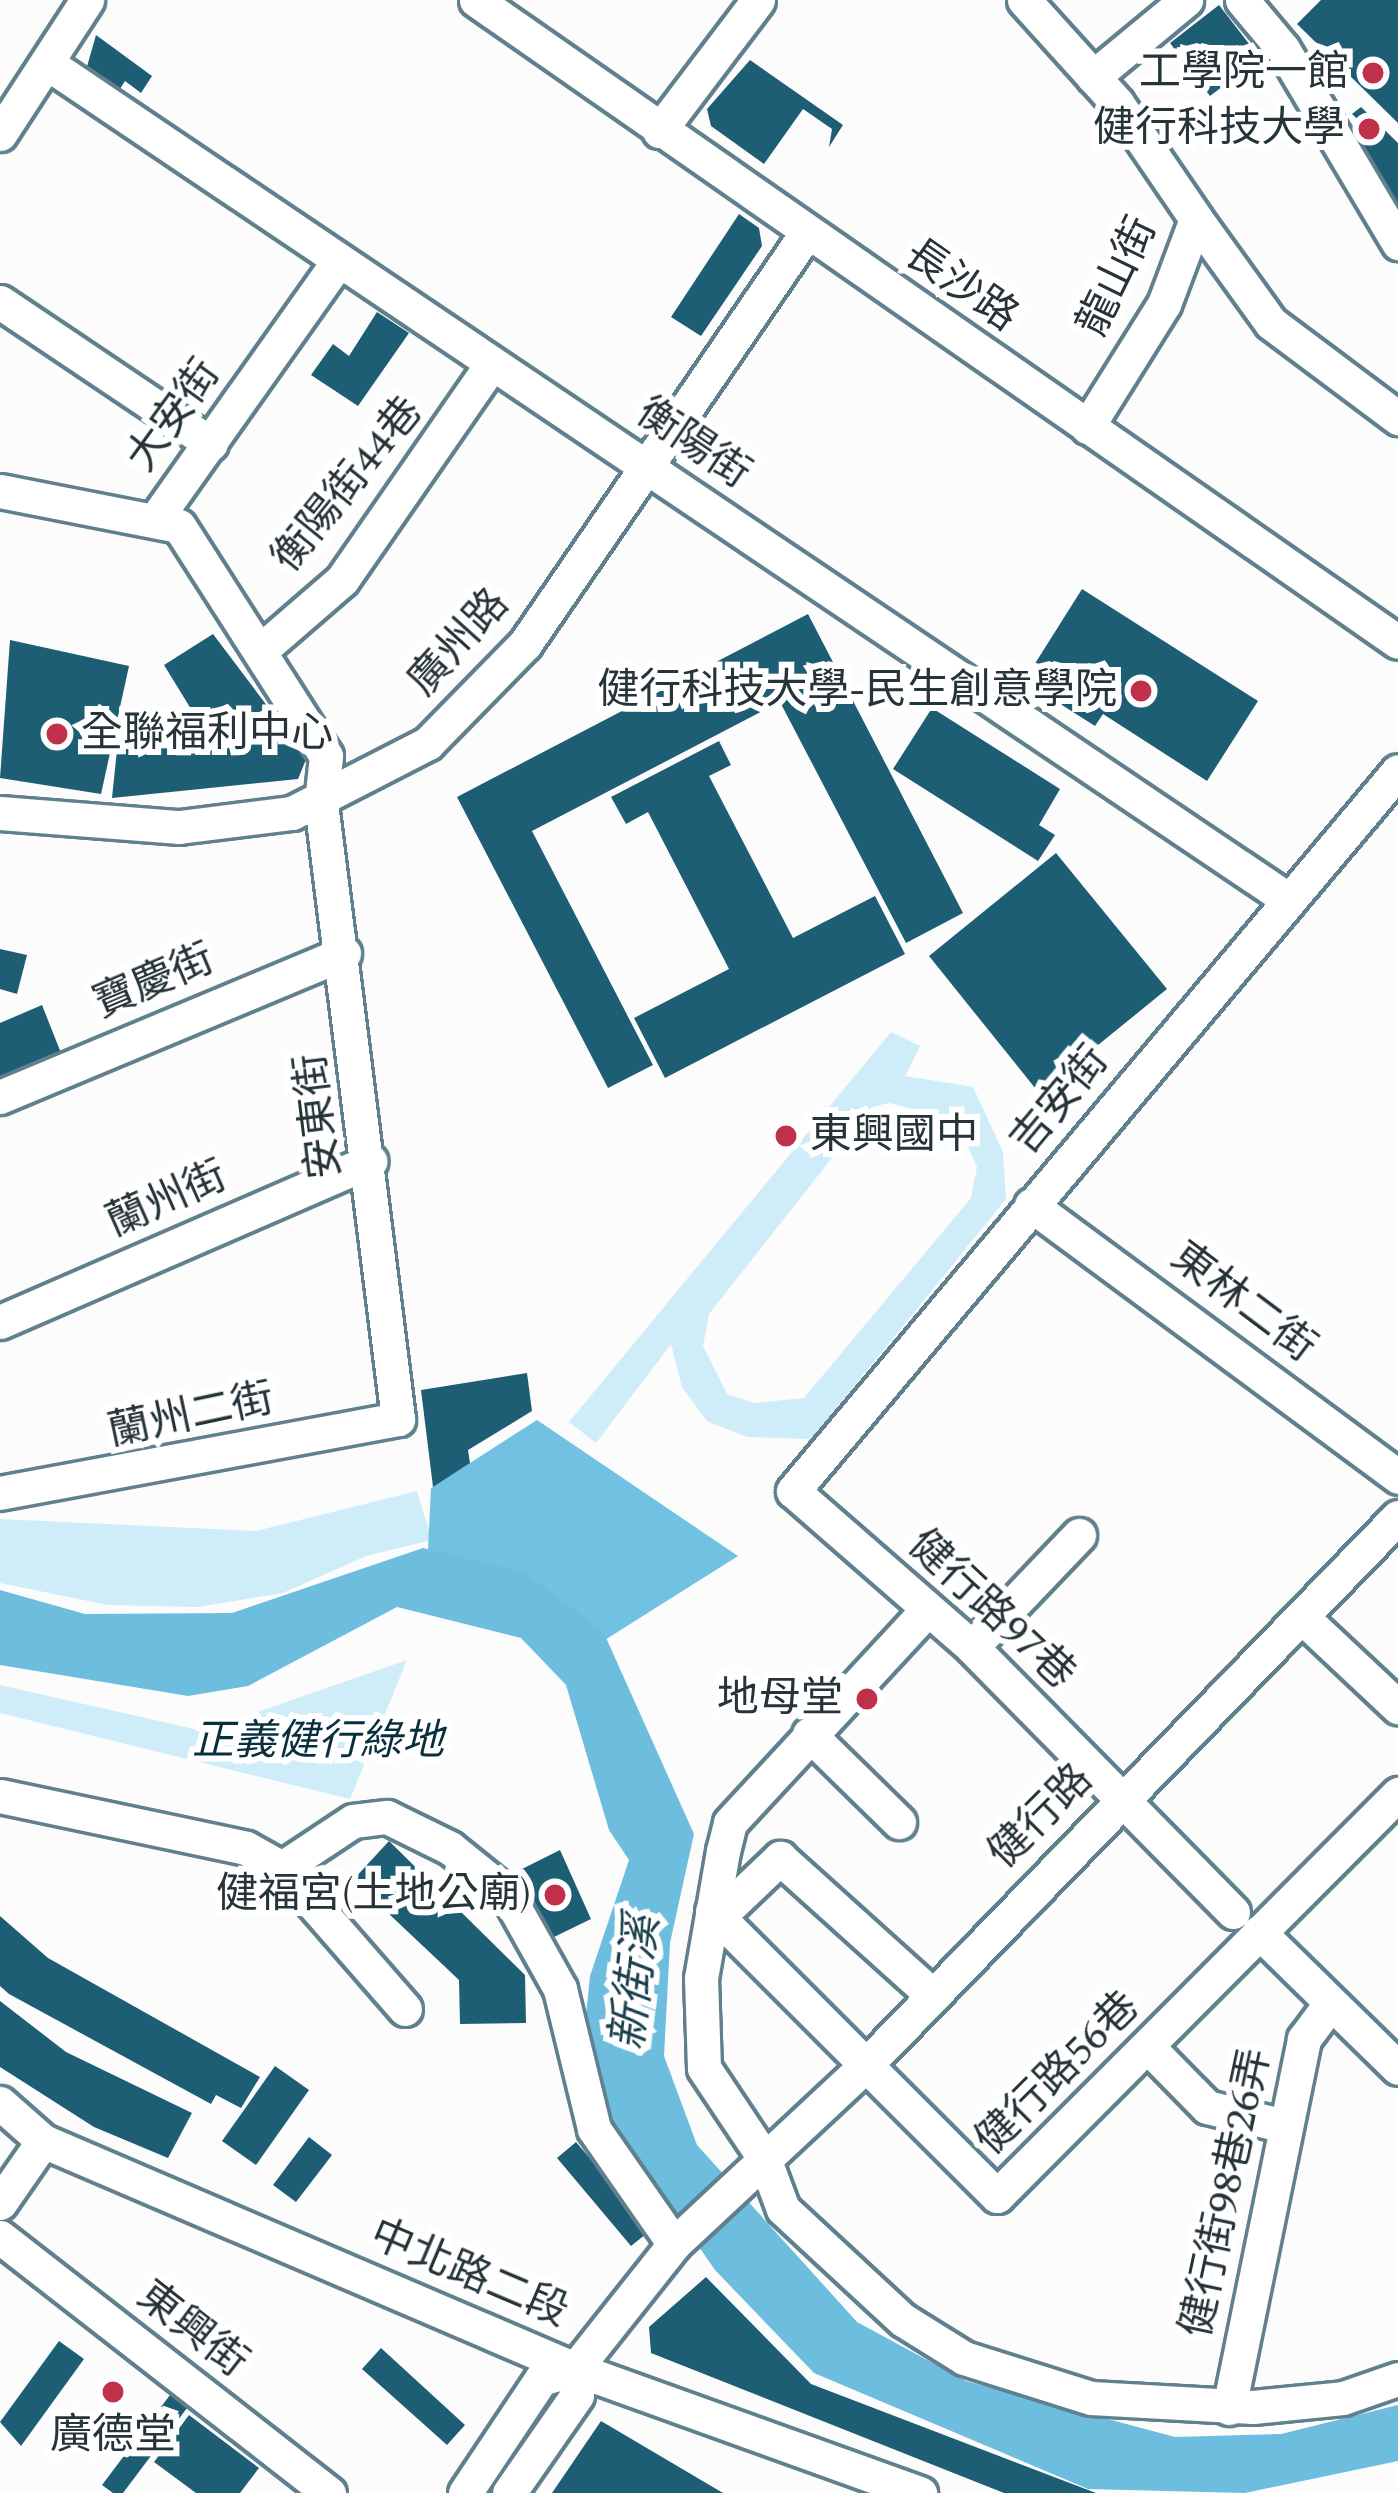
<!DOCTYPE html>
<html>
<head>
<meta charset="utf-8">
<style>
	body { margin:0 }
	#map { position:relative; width:1398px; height:2493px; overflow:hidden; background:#fcfcfc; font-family:Spectral,"Noto Sans TC",serif }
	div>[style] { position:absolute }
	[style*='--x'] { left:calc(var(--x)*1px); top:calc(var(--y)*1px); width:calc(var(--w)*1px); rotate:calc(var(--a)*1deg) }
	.green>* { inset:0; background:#cfecf9 }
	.forest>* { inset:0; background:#71c2e2 }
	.water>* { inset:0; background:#6cbdde }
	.building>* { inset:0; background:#1d5e75 }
	.roads { filter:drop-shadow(3px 0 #60808d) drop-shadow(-3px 0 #60808d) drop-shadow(0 3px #60808d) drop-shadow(0 -3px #60808d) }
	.minor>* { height:33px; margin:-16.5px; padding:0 16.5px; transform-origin:16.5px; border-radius:16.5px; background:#fff }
	.dots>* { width:33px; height:33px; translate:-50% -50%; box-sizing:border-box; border:6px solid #fff; border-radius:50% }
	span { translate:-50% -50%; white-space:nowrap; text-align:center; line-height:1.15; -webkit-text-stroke:12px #fff; paint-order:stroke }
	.poi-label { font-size:42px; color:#263339 }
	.right { translate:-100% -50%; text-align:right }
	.left { translate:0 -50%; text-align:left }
	.street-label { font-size:42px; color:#263339 }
	.park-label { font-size:42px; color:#082f3d; font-style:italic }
	.water-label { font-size:45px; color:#1a3f4e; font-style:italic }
</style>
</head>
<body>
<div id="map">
	<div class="green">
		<div style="clip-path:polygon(evenodd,891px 1032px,920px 1046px,905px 1076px,973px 1087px,1003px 1152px,1006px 1199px,811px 1439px,747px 1437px,707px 1421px,682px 1387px,671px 1344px,596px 1443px,569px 1422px,891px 1032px,889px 1103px,956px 1120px,977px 1167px,971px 1198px,804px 1398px,754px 1403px,727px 1394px,703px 1346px,709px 1314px,872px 1107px,889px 1103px)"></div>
		<div style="clip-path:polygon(417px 1491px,432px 1540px,366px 1556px,283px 1593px,197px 1607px,108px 1605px,0 1583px,0 1519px,256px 1531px)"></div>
		<div style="clip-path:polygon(407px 1660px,350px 1799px,0 1713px,0 1685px,203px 1731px)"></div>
	</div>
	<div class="forest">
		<div style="clip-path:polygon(537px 1420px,738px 1556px,589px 1650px,427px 1570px,431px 1488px)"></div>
	</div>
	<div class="water">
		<div style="clip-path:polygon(423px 1548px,524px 1572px,603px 1631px,694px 1834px,670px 1943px,664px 2056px,697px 2145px,857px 2322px,966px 2381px,1175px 2437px,1281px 2434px,1398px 2405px,1398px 2461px,1245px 2493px,1088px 2489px,814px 2373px,715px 2270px,605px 2111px,585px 2025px,590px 1976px,629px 1860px,609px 1830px,566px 1685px,521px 1638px,397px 1607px,248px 1686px,188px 1696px,0 1665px,0 1590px,85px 1614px,232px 1613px)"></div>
	</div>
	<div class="building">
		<div style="clip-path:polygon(1321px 0,1398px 0,1398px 123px,1297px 24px)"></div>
		<div style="clip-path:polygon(1219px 5px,1260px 58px,1210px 96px,1170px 43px)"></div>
		<div style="clip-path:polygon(96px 35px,152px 76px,141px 93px,125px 81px,118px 92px,86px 70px)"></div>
		<div style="clip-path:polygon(750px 60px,843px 125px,829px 147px,832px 129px,803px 109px,764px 164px,711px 126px,707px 109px)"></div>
		<div style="clip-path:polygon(1361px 107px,1398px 143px,1398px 242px,1352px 136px,1365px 126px,1352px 114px)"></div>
		<div style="clip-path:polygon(739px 214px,759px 228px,762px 246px,701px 336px,671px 317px)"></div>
		<div style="clip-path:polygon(377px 312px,409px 333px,358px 406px,311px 375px,333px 344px,349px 356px)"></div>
		<div style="clip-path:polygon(1082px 589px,1258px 701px,1207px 781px,1103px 714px,1095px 726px,1024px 681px)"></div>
		<div style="clip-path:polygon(808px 614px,963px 913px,906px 943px,780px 702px,532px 831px,653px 1065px,608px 1088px,457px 797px)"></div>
		<div style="clip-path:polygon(213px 634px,268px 707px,256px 714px,269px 735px,290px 731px,307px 757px,298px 779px,112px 798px,118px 740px,246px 741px,227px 705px,199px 722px,164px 665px)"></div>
		<div style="clip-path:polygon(10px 640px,129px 666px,101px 794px,0 778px)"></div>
		<div style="clip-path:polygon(932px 708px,1060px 789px,1039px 825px,1055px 835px,1038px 861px,893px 769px)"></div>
		<div style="clip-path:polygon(719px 741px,731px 765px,709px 776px,793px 938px,875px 896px,905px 954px,665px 1078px,634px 1018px,729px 969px,648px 812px,626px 824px,611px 797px)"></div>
		<div style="clip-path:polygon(1056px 853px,1167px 989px,1039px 1093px,929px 956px)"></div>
		<div style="clip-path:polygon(0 949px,27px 955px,17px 994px,0 989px)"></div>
		<div style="clip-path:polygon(42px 1005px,61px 1053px,0 1079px,0 1023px)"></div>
		<div style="clip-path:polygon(527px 1373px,532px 1411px,468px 1450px,470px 1463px,433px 1487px,421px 1390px)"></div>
		<div style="clip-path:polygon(389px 1841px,525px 1975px,526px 2023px,460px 2024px,459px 1980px,353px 1880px)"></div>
		<div style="clip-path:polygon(560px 1850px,591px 1919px,552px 1938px,518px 1871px)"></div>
		<div style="clip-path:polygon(0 1916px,48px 1958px,260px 2077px,241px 2108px,216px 2095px,211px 2104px,9px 1994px,0 1986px)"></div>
		<div style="clip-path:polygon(0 2001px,66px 2052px,192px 2113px,168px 2158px,94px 2127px,0 2067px)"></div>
		<div style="clip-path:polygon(275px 2066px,309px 2090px,256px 2165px,222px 2141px)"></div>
		<div style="clip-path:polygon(309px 2137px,332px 2155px,296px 2202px,273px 2185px)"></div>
		<div style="clip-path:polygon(576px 2142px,651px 2230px,631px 2246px,557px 2158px)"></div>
		<div style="clip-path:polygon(706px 2277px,811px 2384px,1096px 2493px,1004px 2493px,651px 2353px,649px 2327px)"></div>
		<div style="clip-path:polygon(59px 2341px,84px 2359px,21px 2446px,0 2422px)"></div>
		<div style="clip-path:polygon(381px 2348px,465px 2425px,447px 2445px,362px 2369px)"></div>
		<div style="clip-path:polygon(170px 2395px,187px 2408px,123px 2493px,113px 2493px,102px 2485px)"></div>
		<div style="clip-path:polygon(189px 2415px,259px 2468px,240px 2493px,196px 2493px,154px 2462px)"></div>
		<div style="clip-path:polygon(601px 2421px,723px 2493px,552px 2493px)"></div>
	</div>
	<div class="roads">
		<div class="minor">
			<div style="--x:476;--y:0;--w:1123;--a:34.85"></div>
			<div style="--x:1024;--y:0;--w:139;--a:47.9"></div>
			<div style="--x:1117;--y:103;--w:140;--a:55.7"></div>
			<div style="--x:1196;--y:219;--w:91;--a:110.6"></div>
			<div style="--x:1164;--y:304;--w:145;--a:122"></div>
			<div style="--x:1242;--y:0;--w:64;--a:50.1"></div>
			<div style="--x:1283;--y:49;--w:226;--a:59.3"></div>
			<div style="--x:47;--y:63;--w:1498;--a:33.98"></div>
			<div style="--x:1093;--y:77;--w:121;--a:-39.6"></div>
			<div style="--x:659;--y:131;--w:164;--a:-52.9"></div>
			<div style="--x:0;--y:134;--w:160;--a:-57"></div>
			<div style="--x:1196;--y:219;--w:128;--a:54.2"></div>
			<div style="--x:1271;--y:323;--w:159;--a:36.8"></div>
			<div style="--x:0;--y:302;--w:254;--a:33.9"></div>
			<div style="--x:0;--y:491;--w:182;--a:11.1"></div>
			<div style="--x:179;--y:526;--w:273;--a:57.4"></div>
			<div style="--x:326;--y:756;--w:47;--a:96.1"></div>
			<div style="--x:321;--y:803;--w:621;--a:82.87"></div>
			<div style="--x:398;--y:1419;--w:405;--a:169.5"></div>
			<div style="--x:157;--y:517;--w:314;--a:-54.7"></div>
			<div style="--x:261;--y:650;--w:107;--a:-40.8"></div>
			<div style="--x:342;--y:580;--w:262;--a:-55.3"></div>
			<div style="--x:0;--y:813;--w:180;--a:4.5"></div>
			<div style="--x:179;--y:827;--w:114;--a:-7.1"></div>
			<div style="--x:292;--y:813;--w:153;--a:-27.2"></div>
			<div style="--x:428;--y:743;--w:139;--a:-45.6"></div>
			<div style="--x:525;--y:644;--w:498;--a:-55.6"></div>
			<div style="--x:0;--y:1097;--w:373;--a:-22.7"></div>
			<div style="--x:1031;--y:1205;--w:457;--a:36.5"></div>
			<div style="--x:0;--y:1322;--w:404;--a:-23.5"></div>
			<div style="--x:927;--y:1610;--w:290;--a:132.8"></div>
			<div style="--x:730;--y:1823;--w:29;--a:104"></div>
			<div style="--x:723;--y:1851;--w:129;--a:99.8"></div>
			<div style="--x:701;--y:1978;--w:90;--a:88.1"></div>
			<div style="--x:704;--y:2068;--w:108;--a:56.3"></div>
			<div style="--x:764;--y:2158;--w:54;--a:69.6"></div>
			<div style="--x:783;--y:2209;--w:163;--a:42.8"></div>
			<div style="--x:903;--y:2320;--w:72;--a:31.9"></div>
			<div style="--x:964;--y:2358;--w:133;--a:17.5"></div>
			<div style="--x:1091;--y:2398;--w:162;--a:3.2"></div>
			<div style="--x:1253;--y:2407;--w:90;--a:-5.7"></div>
			<div style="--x:1343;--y:2398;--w:58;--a:-19.1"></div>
			<div style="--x:1302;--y:1617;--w:132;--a:43.2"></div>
			<div style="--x:972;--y:1647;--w:155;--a:-46.3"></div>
			<div style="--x:809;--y:1734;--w:126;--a:44.4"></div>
			<div style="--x:0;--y:1796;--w:251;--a:11.9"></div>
			<div style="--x:246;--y:1848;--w:41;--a:29.1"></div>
			<div style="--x:282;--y:1868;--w:187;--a:48.9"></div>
			<div style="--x:282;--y:1868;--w:85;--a:-33.5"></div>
			<div style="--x:353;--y:1821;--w:34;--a:-7"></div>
			<div style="--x:387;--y:1817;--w:70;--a:26.2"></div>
			<div style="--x:450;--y:1848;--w:73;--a:38.9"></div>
			<div style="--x:507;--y:1894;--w:109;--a:60.8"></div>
			<div style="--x:560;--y:1989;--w:144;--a:76.3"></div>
			<div style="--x:594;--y:2129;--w:140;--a:55.2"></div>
			<div style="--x:712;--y:1911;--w:403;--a:45"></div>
			<div style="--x:997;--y:2196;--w:568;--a:-45.07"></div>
			<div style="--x:1233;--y:1912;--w:372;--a:-134.6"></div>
			<div style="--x:972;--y:1647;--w:237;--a:-138.9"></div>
			<div style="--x:793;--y:1491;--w:940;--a:-49.96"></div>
			<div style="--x:718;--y:1917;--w:86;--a:-43.6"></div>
			<div style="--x:780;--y:1858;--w:205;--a:42"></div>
			<div style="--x:1259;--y:1932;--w:194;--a:44.4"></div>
			<div style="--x:1150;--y:2049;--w:81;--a:45.5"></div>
			<div style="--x:1207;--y:2107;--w:80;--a:13.7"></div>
			<div style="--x:0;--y:2103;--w:57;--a:41.5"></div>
			<div style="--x:43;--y:2141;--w:579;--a:23.2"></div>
			<div style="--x:575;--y:2369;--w:367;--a:19.8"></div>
			<div style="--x:0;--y:2203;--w:75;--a:-55.3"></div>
			<div style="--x:0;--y:2237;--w:417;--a:37.9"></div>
			<div style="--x:1229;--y:2408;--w:377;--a:-78.5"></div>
			<div style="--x:1304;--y:2039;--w:44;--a:-53.4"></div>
			<div style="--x:465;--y:2493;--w:137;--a:-56.3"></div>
			<div style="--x:541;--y:2379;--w:35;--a:-16"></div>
			<div style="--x:575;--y:2369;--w:159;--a:-51.6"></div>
			<div style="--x:674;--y:2244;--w:261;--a:-43"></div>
			<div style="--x:865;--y:2066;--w:765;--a:-45.85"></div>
			<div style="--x:509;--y:2493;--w:119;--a:-55.2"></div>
			<div style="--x:577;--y:2395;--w:26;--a:-94"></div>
		</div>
	</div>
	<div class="dots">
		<div style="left:1373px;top:73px;background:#c0304a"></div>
		<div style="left:1369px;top:129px;background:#c0304a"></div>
		<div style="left:1141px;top:691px;background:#c0304a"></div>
		<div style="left:57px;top:734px;background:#c0304a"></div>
		<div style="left:786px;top:1136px;background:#c0304a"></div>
		<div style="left:867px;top:1699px;background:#c0304a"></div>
		<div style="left:555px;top:1895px;background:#c0304a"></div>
		<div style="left:113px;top:2392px;background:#c0304a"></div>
	</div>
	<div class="poi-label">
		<span class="right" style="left:1349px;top:73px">工學院一館</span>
		<span class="right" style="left:1345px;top:129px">健行科技大學</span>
		<span class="right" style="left:1117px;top:691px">健行科技大學-民生創意學院</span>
		<span class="left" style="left:81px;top:734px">全聯福利中心</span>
		<span class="left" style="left:810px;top:1136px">東興國中</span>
		<span class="right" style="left:843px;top:1699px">地母堂</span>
		<span class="right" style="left:531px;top:1895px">健福宮(土地公廟)</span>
		<span style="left:113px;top:2436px">廣德堂</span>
	</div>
	<div class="street-label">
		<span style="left:1118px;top:277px;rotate:-64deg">龍山街</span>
		<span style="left:961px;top:286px;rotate:35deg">長沙路</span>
		<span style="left:174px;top:416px;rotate:-54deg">大安街</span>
		<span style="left:693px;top:444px;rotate:34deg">衡陽街</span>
		<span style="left:348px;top:485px;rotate:-51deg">衡陽街44巷</span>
		<span style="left:459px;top:643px;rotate:-48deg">廣州路</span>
		<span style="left:154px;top:982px;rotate:-23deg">寶慶街</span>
		<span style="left:1060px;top:1101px;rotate:-50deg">吉安街</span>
		<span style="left:319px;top:1116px;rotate:-97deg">安東街</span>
		<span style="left:167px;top:1200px;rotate:-24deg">蘭州街</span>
		<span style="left:1243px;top:1303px;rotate:37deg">東林二街</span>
		<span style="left:191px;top:1416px;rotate:-12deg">蘭州二街</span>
		<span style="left:991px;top:1610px;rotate:43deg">健行路97巷</span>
		<span style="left:1041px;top:1817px;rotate:-45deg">健行路</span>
		<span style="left:1058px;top:2074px;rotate:-45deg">健行路56巷</span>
		<span style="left:1227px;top:2193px;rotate:-78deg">健行街98巷26弄</span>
		<span style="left:469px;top:2274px;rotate:23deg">中北路二段</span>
		<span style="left:192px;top:2330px;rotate:38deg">東興街</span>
	</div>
	<div class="park-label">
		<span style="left:318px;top:1742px">正義健行綠地</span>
	</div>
	<div class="water-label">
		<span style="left:636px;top:1983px;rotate:-83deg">新街溪</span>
	</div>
</div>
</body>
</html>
